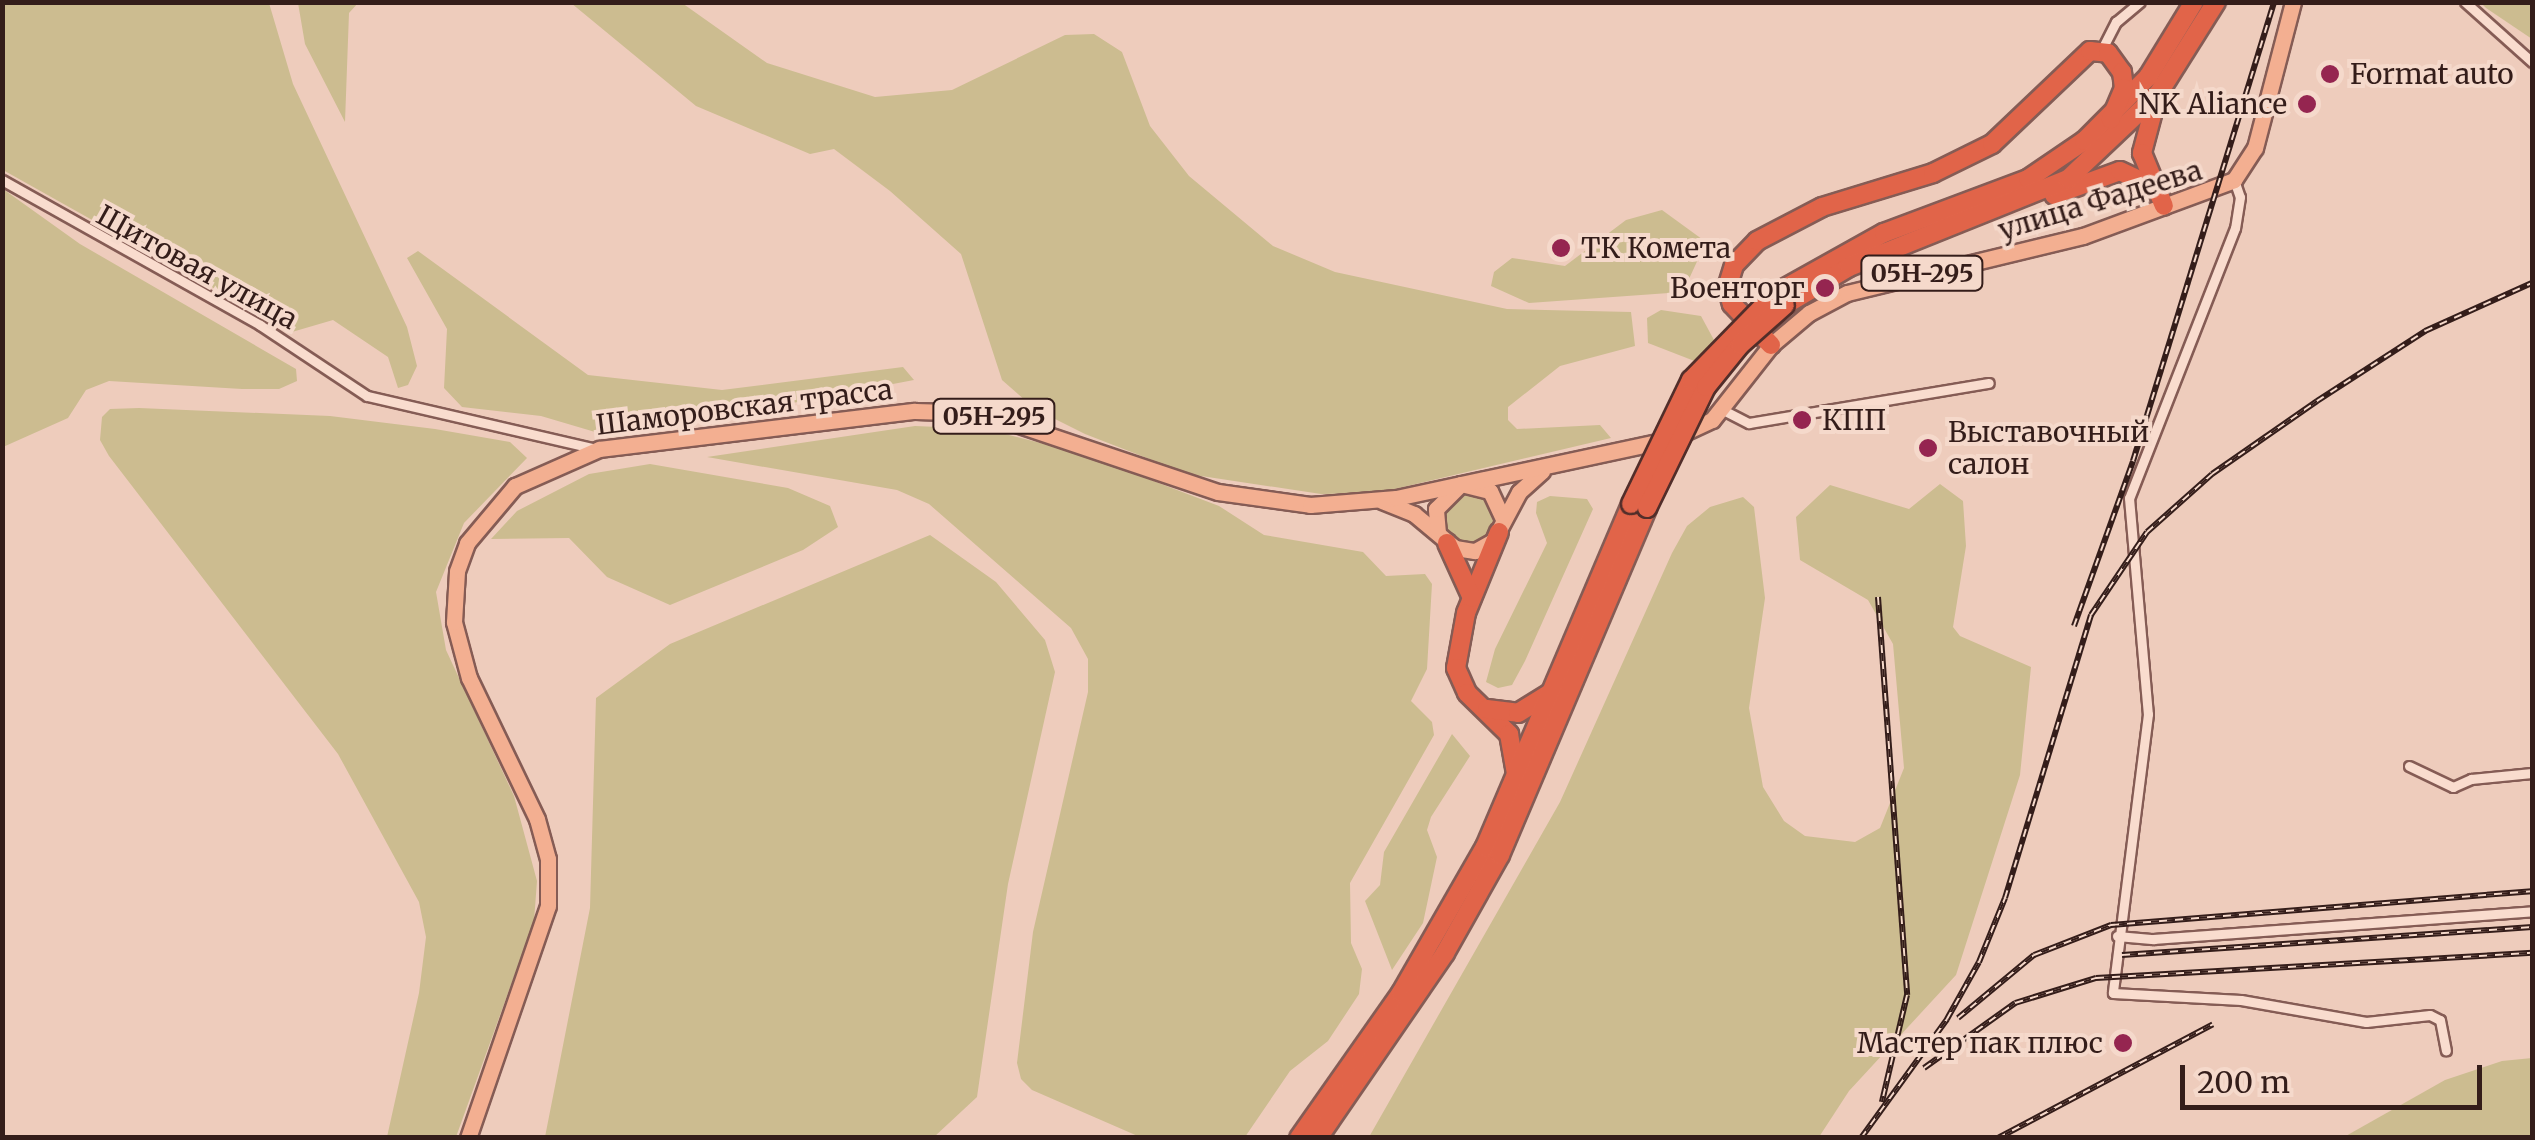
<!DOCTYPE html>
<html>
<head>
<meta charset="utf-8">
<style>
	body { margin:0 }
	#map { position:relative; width:2535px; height:1140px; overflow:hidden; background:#eeccbc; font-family:Merriweather,serif }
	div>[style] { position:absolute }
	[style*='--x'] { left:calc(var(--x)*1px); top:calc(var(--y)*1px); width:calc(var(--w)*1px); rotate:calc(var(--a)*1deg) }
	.green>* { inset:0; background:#ccbc90 }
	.round { border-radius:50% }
	.roads { filter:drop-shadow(2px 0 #855c55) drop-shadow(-2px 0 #855c55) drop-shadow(0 2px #855c55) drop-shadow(0 -2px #855c55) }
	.street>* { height:9px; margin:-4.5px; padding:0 4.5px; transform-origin:4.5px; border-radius:4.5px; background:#f9dcce }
	.primary>* { height:15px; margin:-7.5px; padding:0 7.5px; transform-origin:7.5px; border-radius:7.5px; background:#f3af91 }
	.highway>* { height:18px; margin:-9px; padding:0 9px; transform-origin:9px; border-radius:9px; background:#e16449 }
	.rail>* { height:6px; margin-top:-3px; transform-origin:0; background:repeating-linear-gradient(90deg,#f5d9cb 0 8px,#341d1a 0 16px); box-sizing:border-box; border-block:2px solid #341d1a }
	.bridges { filter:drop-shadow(2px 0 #522e2a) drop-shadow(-2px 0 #522e2a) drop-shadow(0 2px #522e2a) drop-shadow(0 -2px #522e2a) }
	.highway-bridge>* { height:18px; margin:-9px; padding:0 9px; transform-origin:9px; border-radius:9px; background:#e16449 }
	.dots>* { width:28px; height:28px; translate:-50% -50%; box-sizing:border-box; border:5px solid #f5d9cb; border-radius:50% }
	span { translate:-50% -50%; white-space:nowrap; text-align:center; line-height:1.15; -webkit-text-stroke:8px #f5d9cb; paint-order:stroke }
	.shield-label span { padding:2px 8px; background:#f5d9cb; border:2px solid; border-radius:8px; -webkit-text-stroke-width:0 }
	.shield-label { font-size:25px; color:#341d1a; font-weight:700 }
	.poi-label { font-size:28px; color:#341d1a }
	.left { translate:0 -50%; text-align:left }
	.right { translate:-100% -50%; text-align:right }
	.street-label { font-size:28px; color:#341d1a }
	.frame { position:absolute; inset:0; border:5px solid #341d1a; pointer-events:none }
	.scale { position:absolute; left:2180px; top:1065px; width:302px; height:45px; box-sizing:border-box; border:5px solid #341d1a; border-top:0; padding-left:12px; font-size:30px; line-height:35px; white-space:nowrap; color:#341d1a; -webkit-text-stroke:8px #f5d9cb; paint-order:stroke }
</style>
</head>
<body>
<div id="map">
	<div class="green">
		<div style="clip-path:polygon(2px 3px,269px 3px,293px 84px,407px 327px,417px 366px,408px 385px,398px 388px,388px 357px,333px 320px,292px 332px,3px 170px)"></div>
		<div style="clip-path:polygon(298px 3px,358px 3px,349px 13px,345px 122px,305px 44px)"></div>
		<div style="clip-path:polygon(571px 3px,682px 3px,767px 63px,875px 97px,952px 90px,1065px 35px,1094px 34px,1122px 52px,1150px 126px,1189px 176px,1273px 246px,1335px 272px,1507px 309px,1631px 312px,1635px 346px,1560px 366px,1508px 407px,1508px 420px,1517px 429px,1600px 425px,1611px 438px,1378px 493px,1321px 494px,1188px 474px,1085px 434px,1035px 409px,1002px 380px,961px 254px,890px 191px,834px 149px,810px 154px,696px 106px)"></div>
		<div style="clip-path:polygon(2481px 3px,2532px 3px,2532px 39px,2486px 8px)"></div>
		<div style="clip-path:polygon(3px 189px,80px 244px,296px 369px,297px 381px,279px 389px,242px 389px,109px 381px,86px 390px,68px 418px,3px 447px)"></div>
		<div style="clip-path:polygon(1662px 210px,1706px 242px,1683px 292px,1529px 303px,1491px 286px,1494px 272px,1512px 258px,1565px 266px,1626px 220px)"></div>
		<div style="clip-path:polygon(418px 251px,588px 375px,722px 390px,903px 367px,914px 380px,612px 437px,541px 416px,462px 407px,444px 388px,447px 329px,407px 258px)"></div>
		<div style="clip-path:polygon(1661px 310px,1701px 316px,1714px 340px,1697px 362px,1648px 343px,1647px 318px)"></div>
		<div style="clip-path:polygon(139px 408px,330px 416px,435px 429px,510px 442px,527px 458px,464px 523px,436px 592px,446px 650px,514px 796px,537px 881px,534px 921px,456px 1137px,387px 1137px,419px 993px,426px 937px,419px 902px,338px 754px,109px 456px,100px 440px,102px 417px,110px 409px)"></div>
		<div style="clip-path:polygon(915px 426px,985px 429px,1080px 453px,1219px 506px,1264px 535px,1363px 552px,1386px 576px,1425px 574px,1432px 584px,1427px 669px,1411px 701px,1432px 722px,1434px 735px,1350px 883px,1351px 943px,1362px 969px,1359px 994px,1328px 1041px,1290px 1071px,1245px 1137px,1140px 1137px,1032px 1090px,1021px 1079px,1017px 1063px,1033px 932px,1088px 692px,1088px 659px,1071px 628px,929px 504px,897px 490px,707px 457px)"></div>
		<div style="clip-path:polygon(650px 464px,788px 488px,830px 506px,838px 527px,803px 550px,670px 605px,607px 577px,569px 538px,491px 539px,517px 511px,589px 474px)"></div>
		<div style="clip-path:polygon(1940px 484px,1963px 501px,1966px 546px,1953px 627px,1960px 636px,2031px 667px,2020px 775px,1956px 975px,1849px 1091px,1819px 1137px,1369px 1137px,1560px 802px,1672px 553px,1687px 526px,1710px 507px,1743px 497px,1754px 507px,1765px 598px,1749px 708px,1763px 787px,1784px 821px,1805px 836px,1855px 842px,1880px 828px,1904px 768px,1893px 644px,1868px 600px,1800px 560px,1796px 517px,1830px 485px,1909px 509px)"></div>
		<div class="round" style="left:1442px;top:491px;width:52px;height:52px"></div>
		<div style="clip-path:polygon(1550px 496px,1587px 499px,1593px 509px,1525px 661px,1512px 685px,1498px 688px,1486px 682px,1495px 649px,1547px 543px,1536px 513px,1537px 502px)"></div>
		<div style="clip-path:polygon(930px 535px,996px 582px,1045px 640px,1055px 672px,1008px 884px,977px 1097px,934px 1137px,545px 1137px,590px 908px,596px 698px,670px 644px)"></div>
		<div style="clip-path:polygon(1452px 734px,1470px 756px,1431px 817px,1427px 830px,1437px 857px,1423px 923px,1392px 970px,1365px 901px,1380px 885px,1384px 852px)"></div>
		<div style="clip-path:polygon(2532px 1058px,2532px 1137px,2344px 1137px,2445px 1080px,2502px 1061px)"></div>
	</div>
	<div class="roads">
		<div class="street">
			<div style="--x:2465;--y:2;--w:90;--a:41.8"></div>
			<div style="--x:2101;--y:51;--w:33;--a:-63"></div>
			<div style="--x:2116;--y:22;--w:31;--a:-40"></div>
			<div style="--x:2;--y:180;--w:296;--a:29.3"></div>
			<div style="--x:260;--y:325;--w:128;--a:33.6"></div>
			<div style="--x:367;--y:396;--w:235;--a:13"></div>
			<div style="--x:2234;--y:180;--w:18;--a:71"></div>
			<div style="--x:2240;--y:197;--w:31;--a:99"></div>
			<div style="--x:2235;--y:228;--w:290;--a:111.4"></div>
			<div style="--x:2129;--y:498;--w:217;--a:85"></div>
			<div style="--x:2148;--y:714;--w:281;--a:97.2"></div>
			<div style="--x:2113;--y:993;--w:128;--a:3.1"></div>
			<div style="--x:2241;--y:1000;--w:127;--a:10"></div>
			<div style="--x:2366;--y:1022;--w:64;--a:-6.2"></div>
			<div style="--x:2430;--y:1015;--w:11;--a:27"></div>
			<div style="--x:2440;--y:1020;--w:31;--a:79"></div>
			<div style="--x:1723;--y:410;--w:29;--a:27"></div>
			<div style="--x:1749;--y:423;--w:243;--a:-9.5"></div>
			<div style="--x:2409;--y:766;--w:49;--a:25.5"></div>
			<div style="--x:2453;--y:787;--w:20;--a:-24"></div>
			<div style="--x:2471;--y:779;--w:61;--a:-5.6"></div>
			<div style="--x:2117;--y:936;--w:37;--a:5"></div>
			<div style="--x:2154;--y:939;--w:379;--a:-4.2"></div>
		</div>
		<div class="primary">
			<div style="--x:1382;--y:501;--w:35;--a:22"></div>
			<div style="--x:1414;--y:514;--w:53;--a:39.7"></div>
			<div style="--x:1455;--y:548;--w:20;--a:9"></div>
			<div style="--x:1475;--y:551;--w:21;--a:-29"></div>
			<div style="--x:1493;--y:541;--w:55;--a:-62"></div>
			<div style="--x:1519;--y:492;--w:31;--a:-42"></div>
			<div style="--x:1438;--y:533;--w:24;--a:-95"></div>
			<div style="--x:1436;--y:509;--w:35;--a:-45"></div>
			<div style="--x:1461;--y:484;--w:30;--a:14"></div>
			<div style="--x:1490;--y:491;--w:29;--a:65"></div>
			<div style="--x:468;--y:1138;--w:245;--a:-71"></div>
			<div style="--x:548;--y:906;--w:47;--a:-90"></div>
			<div style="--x:548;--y:859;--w:41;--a:-105.4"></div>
			<div style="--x:537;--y:819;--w:157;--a:-115.7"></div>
			<div style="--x:469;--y:678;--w:58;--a:-105"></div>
			<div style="--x:454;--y:622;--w:51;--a:-86.6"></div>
			<div style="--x:457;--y:571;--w:30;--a:-70"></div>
			<div style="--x:467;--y:543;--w:75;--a:-49.9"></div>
			<div style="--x:515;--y:486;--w:92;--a:-23.8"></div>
			<div style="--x:599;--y:449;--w:318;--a:-6.9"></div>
			<div style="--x:915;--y:411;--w:68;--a:1.7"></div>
			<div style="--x:983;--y:413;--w:248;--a:18.6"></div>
			<div style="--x:1218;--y:492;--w:93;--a:8"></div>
			<div style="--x:1310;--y:505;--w:86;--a:-4.7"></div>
			<div style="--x:1396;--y:498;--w:281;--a:-12.1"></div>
			<div style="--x:1671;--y:439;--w:45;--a:-24.9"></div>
			<div style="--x:1712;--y:420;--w:95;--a:-51.8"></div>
			<div style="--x:1771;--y:345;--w:50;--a:-40.1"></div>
			<div style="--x:1809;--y:313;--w:43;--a:-27.8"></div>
			<div style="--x:1847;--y:293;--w:243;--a:-13.6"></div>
			<div style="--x:2083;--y:236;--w:161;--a:-20.3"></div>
			<div style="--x:2234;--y:180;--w:38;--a:-57"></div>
			<div style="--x:2255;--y:148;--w:151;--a:-75.4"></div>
		</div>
		<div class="highway">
			<div style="--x:2155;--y:104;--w:51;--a:104.9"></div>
			<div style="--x:2142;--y:153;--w:57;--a:67.5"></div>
			<div style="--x:2054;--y:195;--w:70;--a:-20"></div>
			<div style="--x:2120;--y:171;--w:35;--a:25"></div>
			<div style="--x:1776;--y:293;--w:124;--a:-29.1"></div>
			<div style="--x:1884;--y:233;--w:154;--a:-20.6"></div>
			<div style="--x:2028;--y:179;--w:68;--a:-34.2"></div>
			<div style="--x:2084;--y:141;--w:91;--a:-45"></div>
			<div style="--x:2148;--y:77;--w:88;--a:-58.5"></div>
			<div style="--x:1785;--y:305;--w:74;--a:-30.7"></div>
			<div style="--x:1849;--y:267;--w:236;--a:-21.9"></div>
			<div style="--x:2068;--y:179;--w:124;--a:-43.4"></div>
			<div style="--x:2158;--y:94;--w:109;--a:-57.8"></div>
			<div style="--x:1771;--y:345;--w:57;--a:-133.6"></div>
			<div style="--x:1732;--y:304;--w:17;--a:-107"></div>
			<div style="--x:1727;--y:288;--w:24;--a:-73"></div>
			<div style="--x:1734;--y:265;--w:33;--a:-46"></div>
			<div style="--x:1757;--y:241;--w:73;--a:-27.6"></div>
			<div style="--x:1822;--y:207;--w:116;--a:-17"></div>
			<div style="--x:1933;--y:173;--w:66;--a:-26.2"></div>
			<div style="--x:1992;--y:144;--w:135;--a:-43.5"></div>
			<div style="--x:2090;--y:51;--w:18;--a:6"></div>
			<div style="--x:2108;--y:53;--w:24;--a:54"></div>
			<div style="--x:2122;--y:72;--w:16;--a:83"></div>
			<div style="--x:2124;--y:88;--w:34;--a:113"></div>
			<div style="--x:1499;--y:532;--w:87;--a:112.2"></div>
			<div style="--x:1466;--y:613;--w:56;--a:100.3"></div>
			<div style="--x:1456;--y:668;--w:27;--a:66"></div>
			<div style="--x:1467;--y:693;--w:59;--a:44.3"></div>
			<div style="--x:1509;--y:734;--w:39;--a:80"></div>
			<div style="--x:1447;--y:543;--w:60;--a:65.6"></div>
			<div style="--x:1487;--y:709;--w:31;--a:7"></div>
			<div style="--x:1518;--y:713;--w:40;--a:-32"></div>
			<div style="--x:1299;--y:1138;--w:177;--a:-54.9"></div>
			<div style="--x:1401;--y:993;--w:168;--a:-60.1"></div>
			<div style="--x:1485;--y:847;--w:373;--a:-66.9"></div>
			<div style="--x:1318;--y:1138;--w:224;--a:-55.5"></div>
			<div style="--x:1445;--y:953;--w:112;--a:-60.7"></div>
			<div style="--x:1500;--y:855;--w:377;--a:-67"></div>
		</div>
	</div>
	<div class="rail">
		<div style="--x:1878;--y:597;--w:399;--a:85.8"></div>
		<div style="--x:1907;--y:995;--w:110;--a:103.2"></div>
		<div style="--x:2074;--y:626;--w:175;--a:-70.3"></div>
		<div style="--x:2133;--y:461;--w:480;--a:-72.9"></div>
		<div style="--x:2122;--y:955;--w:411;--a:-3.9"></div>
		<div style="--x:1958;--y:1018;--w:99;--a:-39.7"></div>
		<div style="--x:2034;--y:955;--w:83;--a:-21.3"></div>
		<div style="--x:2111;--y:925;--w:422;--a:-4.6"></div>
		<div style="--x:1924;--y:1068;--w:112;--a:-35.5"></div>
		<div style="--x:2015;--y:1003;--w:85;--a:-17.2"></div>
		<div style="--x:2096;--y:978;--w:437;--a:-3.3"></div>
		<div style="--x:1861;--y:1138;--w:147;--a:-54.1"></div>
		<div style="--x:1947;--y:1019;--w:65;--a:-60.7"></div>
		<div style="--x:1979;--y:962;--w:69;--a:-67.9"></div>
		<div style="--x:2005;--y:898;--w:296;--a:-73.1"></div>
		<div style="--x:2091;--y:615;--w:100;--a:-56"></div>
		<div style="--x:2147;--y:532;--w:87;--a:-41.7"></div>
		<div style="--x:2212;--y:474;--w:128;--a:-34.8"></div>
		<div style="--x:2317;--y:401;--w:129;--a:-32.9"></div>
		<div style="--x:2425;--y:331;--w:117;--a:-24.2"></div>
		<div style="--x:1998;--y:1138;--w:243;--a:-27.9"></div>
	</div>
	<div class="bridges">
		<div class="highway-bridge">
			<div style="--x:1631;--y:504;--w:138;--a:-64.2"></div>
			<div style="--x:1691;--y:380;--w:122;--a:-45.7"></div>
			<div style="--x:1647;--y:508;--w:135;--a:-64"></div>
			<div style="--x:1706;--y:387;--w:54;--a:-51"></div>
			<div style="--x:1740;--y:345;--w:60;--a:-41.6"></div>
		</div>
	</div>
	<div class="dots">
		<div style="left:2330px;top:74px;background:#952550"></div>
		<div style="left:2307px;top:104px;background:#952550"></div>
		<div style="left:1561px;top:248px;background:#952550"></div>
		<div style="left:1825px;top:288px;background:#952550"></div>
		<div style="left:1802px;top:420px;background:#952550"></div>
		<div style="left:1928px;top:448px;background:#952550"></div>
		<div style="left:2123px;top:1043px;background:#952550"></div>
	</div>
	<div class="shield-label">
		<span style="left:1922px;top:273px">05Н-295</span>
		<span style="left:994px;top:416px">05Н-295</span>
	</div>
	<div class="poi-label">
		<span class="left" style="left:2350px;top:74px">Format auto</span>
		<span class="right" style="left:2287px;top:104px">NK Aliance</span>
		<span class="left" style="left:1581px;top:248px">ТК Комета</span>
		<span class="right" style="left:1805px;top:288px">Военторг</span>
		<span class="left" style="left:1822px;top:420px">КПП</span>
		<span class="left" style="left:1948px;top:448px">Выставочный<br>салон</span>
		<span class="right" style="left:2103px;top:1043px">Мастер пак плюс</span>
	</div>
	<div class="street-label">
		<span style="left:2100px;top:200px;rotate:-17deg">улица Фадеева</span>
		<span style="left:197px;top:267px;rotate:29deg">Щитовая улица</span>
		<span style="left:744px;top:407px;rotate:-7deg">Шаморовская трасса</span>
	</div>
	<div class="frame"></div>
	<div class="scale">200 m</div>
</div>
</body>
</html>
